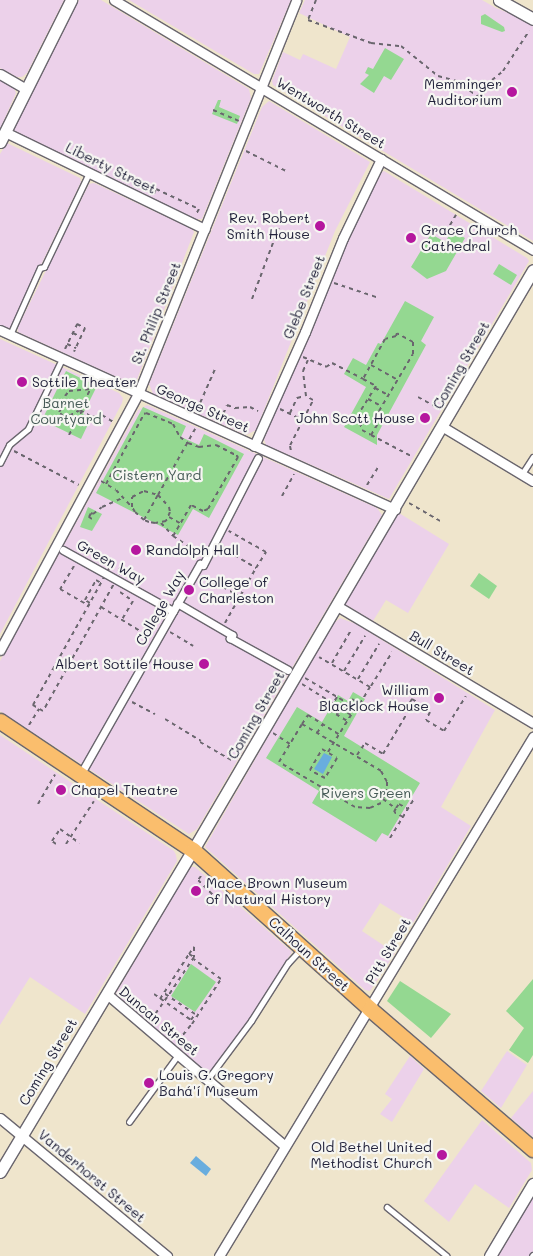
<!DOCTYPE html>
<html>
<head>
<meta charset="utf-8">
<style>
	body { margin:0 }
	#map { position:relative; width:533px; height:1256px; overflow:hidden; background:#efe5cc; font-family:Mali,sans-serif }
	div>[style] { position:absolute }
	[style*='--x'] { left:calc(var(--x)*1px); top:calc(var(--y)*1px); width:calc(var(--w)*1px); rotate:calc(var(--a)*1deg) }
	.built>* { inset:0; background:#ecd1ea }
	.green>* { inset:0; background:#94d891 }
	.water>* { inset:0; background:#69adde }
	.path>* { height:2px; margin-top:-1px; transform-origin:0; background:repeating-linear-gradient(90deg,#6a666e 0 4px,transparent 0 8px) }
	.roads { filter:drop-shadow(1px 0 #6a666e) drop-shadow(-1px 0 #6a666e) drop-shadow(0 1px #6a666e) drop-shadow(0 -1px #6a666e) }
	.service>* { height:4.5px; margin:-2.25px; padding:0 2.25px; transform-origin:2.25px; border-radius:2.25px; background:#fff }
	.pedestrian>* { height:7px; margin:-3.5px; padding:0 3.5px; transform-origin:3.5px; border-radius:3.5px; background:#fff }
	.minor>* { height:9px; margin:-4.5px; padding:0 4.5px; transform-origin:4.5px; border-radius:4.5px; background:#fff }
	.tertiary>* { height:11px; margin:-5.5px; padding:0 5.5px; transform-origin:5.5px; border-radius:5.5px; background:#fff }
	.primary>* { height:15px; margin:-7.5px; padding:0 7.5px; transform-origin:7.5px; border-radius:7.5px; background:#fabe6d }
	.dots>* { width:14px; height:14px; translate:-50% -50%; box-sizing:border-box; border:2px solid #f6f6f2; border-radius:50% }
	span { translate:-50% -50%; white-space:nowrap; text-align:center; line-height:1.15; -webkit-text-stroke:4.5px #f6f6f2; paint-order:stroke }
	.poi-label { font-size:14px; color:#22223b }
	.right { translate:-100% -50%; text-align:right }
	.left { translate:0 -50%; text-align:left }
	.street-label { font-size:14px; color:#22223b }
	.park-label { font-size:14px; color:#445955 }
</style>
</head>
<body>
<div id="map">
	<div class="built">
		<div style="clip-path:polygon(0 0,64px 0,27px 73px,22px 77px,17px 77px,0 68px)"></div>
		<div style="clip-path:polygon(79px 0,101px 0,249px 89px,251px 98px,202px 219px,196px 219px,13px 130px)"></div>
		<div style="clip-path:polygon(129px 0,291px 0,259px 74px,254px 74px)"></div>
		<div style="clip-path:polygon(305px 0,482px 0,496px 8px,533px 23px,533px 241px,273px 85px,272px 81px,283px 52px,300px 60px,303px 54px,336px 69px,350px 37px,299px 13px)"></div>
		<div style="clip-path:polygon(0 80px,14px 88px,16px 93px,0 129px)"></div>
		<div style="clip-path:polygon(269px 101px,370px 162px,335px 231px,256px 430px,246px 435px,153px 394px,149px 384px,262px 107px)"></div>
		<div style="clip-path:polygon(7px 143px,80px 178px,81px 182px,11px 327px,8px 329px,0 326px,0 154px)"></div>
		<div style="clip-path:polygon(384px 171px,527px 258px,529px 261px,389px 499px,266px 445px,264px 439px,354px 226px,380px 173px)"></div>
		<div style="clip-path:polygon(94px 183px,192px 229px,194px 232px,136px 382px,132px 384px,18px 332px,18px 327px,89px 184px)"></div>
		<div style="clip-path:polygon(0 339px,119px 393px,123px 398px,122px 403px,0 634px)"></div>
		<div style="clip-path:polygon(147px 405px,377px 508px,382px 515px,197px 829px,189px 834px,0 711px,0 661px,138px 410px)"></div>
		<div style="clip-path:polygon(399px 513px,449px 544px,408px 613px,386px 600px,373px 621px,345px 604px)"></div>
		<div style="clip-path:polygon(340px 618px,356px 624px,495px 710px,441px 807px,471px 826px,413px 923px,380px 903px,362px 931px,395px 953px,370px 991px,365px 990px,205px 847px,332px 625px)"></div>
		<div style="clip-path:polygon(0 735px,174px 851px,176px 855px,177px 861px,85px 1014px,30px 977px,0 1025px)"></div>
		<div style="clip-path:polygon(190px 867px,195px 867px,292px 952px,212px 1078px,118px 997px,116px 993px)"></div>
		<div style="clip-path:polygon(507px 1051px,527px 1065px,501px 1108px,481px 1091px)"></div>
		<div style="clip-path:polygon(410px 1056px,424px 1069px,392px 1122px,380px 1114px,392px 1099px,385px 1094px)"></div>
		<div style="clip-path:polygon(533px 1091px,533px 1137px,511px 1118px)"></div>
		<div style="clip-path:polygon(482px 1120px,531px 1163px,532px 1170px,509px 1208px,475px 1184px,449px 1222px,424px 1201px)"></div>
		<div style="clip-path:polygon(533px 1196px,533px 1256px,497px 1256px,529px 1202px)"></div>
	</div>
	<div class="green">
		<div style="clip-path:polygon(485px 14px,504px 27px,505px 31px,502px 32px,481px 24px,481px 16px)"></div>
		<div style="clip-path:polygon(385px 48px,404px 59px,391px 80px,384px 76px,374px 93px,360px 84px,369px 75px,365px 73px,368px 67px,373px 69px)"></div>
		<div style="clip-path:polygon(218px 100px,221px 100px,219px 107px,240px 116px,237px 124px,212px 114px)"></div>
		<div style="clip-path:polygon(452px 231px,465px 238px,446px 271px,427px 279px,411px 267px,431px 234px,445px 242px)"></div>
		<div style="clip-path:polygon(499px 264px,517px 275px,511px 285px,493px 274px)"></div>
		<div style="clip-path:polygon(405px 301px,434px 317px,421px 341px,426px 345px,377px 435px,377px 445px,344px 427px,366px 387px,344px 374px,353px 358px,366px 365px,378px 343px,381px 344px)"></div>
		<div style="clip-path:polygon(66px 371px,97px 386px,83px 414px,91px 418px,81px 439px,42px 420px)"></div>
		<div style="clip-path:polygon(143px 407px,186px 426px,181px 437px,199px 445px,204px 434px,244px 454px,209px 518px,193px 509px,178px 535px,96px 493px)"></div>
		<div style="clip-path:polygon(88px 507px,102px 514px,92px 531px,80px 527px)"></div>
		<div style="clip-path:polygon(479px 573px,497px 586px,489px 599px,470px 586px)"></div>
		<div style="clip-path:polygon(353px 692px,365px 699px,344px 736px,420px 783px,388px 836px,382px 833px,376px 842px,312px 803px,319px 791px,266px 758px,297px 707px,322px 722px,338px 695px,348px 701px)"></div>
		<div style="clip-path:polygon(191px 964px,216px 982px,195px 1012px,171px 996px)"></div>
		<div style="clip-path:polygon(533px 979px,533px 1055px,528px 1063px,509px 1050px,524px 1028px,506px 1011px)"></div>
		<div style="clip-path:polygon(400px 981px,451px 1014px,431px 1038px,387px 1001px)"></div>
	</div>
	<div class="water">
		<div style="clip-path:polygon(324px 753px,332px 757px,323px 774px,314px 769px)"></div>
		<div style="clip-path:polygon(196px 1156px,211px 1169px,206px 1176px,190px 1163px)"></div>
	</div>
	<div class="path">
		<div style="--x:316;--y:0;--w:22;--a:112"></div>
		<div style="--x:308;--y:20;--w:67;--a:20.1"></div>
		<div style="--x:371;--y:43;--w:30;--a:6"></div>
		<div style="--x:401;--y:46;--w:48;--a:39"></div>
		<div style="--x:438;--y:76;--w:20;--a:15"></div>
		<div style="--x:457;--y:81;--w:25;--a:37"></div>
		<div style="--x:477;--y:96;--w:5;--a:-11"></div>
		<div style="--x:482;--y:95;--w:18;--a:-56"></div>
		<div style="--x:492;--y:80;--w:14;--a:-39"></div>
		<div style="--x:503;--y:71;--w:48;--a:-57"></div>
		<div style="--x:213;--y:110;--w:28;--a:23"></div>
		<div style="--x:246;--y:151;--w:45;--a:26.6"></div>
		<div style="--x:154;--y:194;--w:5;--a:-68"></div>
		<div style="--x:156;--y:189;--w:47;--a:24.9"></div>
		<div style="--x:199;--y:209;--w:6;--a:121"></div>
		<div style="--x:439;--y:228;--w:10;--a:29"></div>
		<div style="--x:446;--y:232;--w:20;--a:-60"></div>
		<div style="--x:334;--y:283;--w:47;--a:18.4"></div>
		<div style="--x:252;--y:299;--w:89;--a:-69.5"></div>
		<div style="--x:283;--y:216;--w:4;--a:-153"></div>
		<div style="--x:279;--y:214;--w:7;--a:-63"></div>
		<div style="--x:73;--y:333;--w:9;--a:27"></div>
		<div style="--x:67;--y:344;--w:10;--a:24"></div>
		<div style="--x:65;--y:349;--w:28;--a:-64"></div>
		<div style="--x:77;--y:324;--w:9;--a:27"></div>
		<div style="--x:85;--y:328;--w:26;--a:115"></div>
		<div style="--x:303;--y:357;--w:25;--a:23"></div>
		<div style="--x:326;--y:367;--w:7;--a:-34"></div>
		<div style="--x:332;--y:363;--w:35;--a:27"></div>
		<div style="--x:371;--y:365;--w:31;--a:29"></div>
		<div style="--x:93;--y:384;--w:29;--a:117"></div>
		<div style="--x:80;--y:410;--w:14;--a:30"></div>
		<div style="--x:92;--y:417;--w:10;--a:-11"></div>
		<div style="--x:102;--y:415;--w:13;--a:32"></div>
		<div style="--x:375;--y:388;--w:15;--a:28"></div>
		<div style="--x:418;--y:397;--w:25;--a:29"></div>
		<div style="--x:368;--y:399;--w:15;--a:28"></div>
		<div style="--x:280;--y:409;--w:25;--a:26"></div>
		<div style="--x:303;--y:420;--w:29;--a:117"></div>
		<div style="--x:290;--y:446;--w:5;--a:79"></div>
		<div style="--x:80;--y:410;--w:15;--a:152"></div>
		<div style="--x:67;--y:417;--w:4;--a:-166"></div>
		<div style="--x:63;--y:416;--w:6;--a:-135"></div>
		<div style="--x:59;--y:412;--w:10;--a:-53"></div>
		<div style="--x:65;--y:404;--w:8;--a:-90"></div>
		<div style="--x:65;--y:396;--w:6;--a:-51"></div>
		<div style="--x:69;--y:391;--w:22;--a:-5"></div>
		<div style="--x:197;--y:410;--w:45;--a:-66.3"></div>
		<div style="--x:290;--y:413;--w:17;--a:-65"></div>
		<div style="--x:297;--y:398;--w:8;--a:-14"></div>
		<div style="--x:303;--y:420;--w:22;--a:-63"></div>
		<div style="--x:313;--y:400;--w:8;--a:-150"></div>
		<div style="--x:306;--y:396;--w:25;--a:-97"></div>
		<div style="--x:303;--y:371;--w:12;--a:-66"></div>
		<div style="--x:220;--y:421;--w:17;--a:-66"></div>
		<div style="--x:227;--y:405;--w:9;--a:21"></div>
		<div style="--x:235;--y:408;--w:15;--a:-4"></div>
		<div style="--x:250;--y:407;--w:9;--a:27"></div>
		<div style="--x:69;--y:435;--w:27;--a:-62"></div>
		<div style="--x:371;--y:435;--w:17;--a:-59"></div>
		<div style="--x:380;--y:420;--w:9;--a:-96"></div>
		<div style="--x:379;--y:411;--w:66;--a:-59.2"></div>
		<div style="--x:413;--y:354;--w:12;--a:-90"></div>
		<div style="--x:413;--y:342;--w:18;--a:-151"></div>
		<div style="--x:397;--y:333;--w:3;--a:108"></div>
		<div style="--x:396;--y:336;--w:11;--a:165"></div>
		<div style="--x:385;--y:339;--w:46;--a:118.8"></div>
		<div style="--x:363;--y:379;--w:15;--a:28"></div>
		<div style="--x:376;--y:386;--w:34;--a:122"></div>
		<div style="--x:358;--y:415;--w:16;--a:75"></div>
		<div style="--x:362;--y:430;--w:10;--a:29"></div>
		<div style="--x:371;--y:435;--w:45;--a:27.7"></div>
		<div style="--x:14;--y:451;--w:73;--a:27.6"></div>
		<div style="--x:101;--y:481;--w:17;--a:31"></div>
		<div style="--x:116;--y:490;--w:22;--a:47"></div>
		<div style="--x:106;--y:484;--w:80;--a:-61.5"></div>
		<div style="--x:144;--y:414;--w:2;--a:-27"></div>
		<div style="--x:146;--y:413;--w:29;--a:22"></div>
		<div style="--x:173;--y:424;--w:15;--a:62"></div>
		<div style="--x:180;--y:437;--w:10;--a:37"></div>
		<div style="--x:188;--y:443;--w:12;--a:20"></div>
		<div style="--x:199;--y:447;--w:17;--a:-7"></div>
		<div style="--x:216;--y:445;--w:22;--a:27"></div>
		<div style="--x:236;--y:455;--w:3;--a:45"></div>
		<div style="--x:238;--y:457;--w:60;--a:120"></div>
		<div style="--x:208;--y:509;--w:5;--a:158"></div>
		<div style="--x:203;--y:511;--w:13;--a:-153"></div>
		<div style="--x:191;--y:505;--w:36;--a:120"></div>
		<div style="--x:173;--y:536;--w:33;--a:33"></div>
		<div style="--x:367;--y:485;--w:22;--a:-58"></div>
		<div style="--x:282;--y:496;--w:25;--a:-61"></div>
		<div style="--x:409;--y:503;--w:36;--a:30"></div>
		<div style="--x:169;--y:517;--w:13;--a:29"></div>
		<div style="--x:92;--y:519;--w:4;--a:-146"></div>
		<div style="--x:89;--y:517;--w:4;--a:-63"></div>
		<div style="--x:91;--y:513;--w:2;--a:27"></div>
		<div style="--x:93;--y:514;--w:11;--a:-38"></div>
		<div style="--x:102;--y:507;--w:22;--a:-24"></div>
		<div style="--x:144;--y:520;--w:29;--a:-61"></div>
		<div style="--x:158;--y:495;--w:16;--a:47"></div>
		<div style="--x:169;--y:507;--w:5;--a:79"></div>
		<div style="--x:170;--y:512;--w:10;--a:114"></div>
		<div style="--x:166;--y:521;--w:11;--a:170"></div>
		<div style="--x:155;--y:523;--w:6;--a:-171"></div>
		<div style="--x:149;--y:522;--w:5;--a:-158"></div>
		<div style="--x:144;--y:520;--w:12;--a:-138"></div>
		<div style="--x:135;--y:512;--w:6;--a:-121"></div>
		<div style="--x:132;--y:507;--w:10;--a:-90"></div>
		<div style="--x:132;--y:497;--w:13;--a:-27"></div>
		<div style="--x:144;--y:491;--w:15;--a:16"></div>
		<div style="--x:158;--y:495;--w:76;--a:-60.7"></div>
		<div style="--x:161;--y:523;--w:18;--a:47"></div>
		<div style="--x:221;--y:547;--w:41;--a:31"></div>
		<div style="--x:256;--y:568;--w:19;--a:-58"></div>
		<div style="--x:266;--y:552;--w:43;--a:-150.4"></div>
		<div style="--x:111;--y:565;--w:12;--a:31"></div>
		<div style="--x:121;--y:571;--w:160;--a:119.1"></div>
		<div style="--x:43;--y:711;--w:12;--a:-149"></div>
		<div style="--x:33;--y:705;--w:160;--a:-60.9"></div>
		<div style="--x:74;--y:566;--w:27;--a:121"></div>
		<div style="--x:60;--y:589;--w:34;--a:30"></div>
		<div style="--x:216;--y:583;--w:28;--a:30"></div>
		<div style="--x:120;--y:592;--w:16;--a:35"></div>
		<div style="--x:133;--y:601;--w:23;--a:121"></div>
		<div style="--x:90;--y:603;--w:6;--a:-149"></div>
		<div style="--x:85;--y:600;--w:23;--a:-61"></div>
		<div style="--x:96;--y:580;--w:6;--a:31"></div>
		<div style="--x:101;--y:607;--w:57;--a:31.5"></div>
		<div style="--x:225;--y:623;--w:63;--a:-60.6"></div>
		<div style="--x:170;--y:632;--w:27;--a:31"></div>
		<div style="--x:332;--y:663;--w:39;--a:-60"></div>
		<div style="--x:344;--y:671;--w:41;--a:-59"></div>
		<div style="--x:305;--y:678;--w:51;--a:30.6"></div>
		<div style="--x:349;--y:704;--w:6;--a:-59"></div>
		<div style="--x:352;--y:699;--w:9;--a:32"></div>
		<div style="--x:360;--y:704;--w:20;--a:-60"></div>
		<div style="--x:370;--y:687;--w:59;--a:-149.5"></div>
		<div style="--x:358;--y:679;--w:41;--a:-59"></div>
		<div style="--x:302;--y:684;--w:51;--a:32.1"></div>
		<div style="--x:371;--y:686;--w:40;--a:-58"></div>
		<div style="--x:337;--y:697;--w:15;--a:122"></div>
		<div style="--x:329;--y:710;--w:21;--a:31"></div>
		<div style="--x:132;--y:702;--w:26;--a:28"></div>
		<div style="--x:430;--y:712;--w:9;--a:117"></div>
		<div style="--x:426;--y:720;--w:21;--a:31"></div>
		<div style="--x:444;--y:731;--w:41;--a:-57.8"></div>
		<div style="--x:337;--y:715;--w:15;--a:-58"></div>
		<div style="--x:165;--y:719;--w:42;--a:31.4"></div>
		<div style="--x:302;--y:724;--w:92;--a:30.7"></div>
		<div style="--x:381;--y:771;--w:13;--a:61"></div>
		<div style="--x:387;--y:782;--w:7;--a:90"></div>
		<div style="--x:387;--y:789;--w:15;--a:113"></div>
		<div style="--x:381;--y:803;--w:12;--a:156"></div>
		<div style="--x:370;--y:808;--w:15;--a:-176"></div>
		<div style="--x:355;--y:807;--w:88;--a:-149.4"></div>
		<div style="--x:279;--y:762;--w:44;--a:-58.8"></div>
		<div style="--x:302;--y:724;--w:11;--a:-56"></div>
		<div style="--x:308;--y:715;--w:36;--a:32"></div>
		<div style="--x:29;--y:725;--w:19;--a:-58"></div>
		<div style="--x:273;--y:733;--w:20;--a:33"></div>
		<div style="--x:317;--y:733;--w:11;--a:-56"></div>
		<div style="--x:200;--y:742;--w:38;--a:30"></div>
		<div style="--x:322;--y:749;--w:17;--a:31"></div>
		<div style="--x:337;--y:758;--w:23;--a:121"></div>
		<div style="--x:325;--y:778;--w:17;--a:-152"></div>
		<div style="--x:310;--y:770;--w:24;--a:-60"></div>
		<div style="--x:328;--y:752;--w:44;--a:-58.1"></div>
		<div style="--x:351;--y:715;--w:7;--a:-146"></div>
		<div style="--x:345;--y:711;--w:8;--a:-60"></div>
		<div style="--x:357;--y:755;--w:14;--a:-56"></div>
		<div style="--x:365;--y:743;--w:21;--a:31"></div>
		<div style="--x:383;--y:754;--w:51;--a:-59.4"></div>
		<div style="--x:409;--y:710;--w:3;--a:-162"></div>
		<div style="--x:406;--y:709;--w:12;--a:-59"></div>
		<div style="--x:412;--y:699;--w:6;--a:31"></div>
		<div style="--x:383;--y:799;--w:15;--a:37"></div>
		<div style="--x:38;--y:804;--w:34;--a:-60"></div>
		<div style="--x:403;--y:817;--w:10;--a:-151"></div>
		<div style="--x:394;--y:812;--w:4;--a:-63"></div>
		<div style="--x:396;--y:808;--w:5;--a:-53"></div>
		<div style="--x:399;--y:804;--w:10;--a:29"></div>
		<div style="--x:390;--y:838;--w:46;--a:-58.4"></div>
		<div style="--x:56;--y:844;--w:5;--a:-143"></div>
		<div style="--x:52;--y:841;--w:14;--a:-56"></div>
		<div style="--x:60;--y:829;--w:24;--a:36"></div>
		<div style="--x:66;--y:844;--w:51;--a:-56.9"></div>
		<div style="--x:201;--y:876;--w:5;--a:127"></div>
		<div style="--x:198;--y:880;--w:23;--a:45"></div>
		<div style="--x:214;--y:896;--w:14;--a:126"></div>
		<div style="--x:189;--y:954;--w:9;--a:-54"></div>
		<div style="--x:194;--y:947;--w:10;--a:90"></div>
		<div style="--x:154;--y:994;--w:45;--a:35.1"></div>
		<div style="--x:191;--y:1020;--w:7;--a:-56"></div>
		<div style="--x:195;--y:1014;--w:37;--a:-146"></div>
		<div style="--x:160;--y:999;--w:54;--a:-57.2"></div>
		<div style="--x:189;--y:954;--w:6;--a:31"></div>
		<div style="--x:194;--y:957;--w:47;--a:123.7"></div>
		<div style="--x:151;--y:1020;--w:28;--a:-55"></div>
		<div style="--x:178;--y:1041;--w:22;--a:-51"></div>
		<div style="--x:192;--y:1024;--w:54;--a:-57.2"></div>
		<div style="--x:221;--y:979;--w:34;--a:-144"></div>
	</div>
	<div class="roads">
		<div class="service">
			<div style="--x:10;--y:335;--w:73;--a:-65.9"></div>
			<div style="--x:40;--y:268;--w:4;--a:-14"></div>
			<div style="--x:44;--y:267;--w:104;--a:-64.4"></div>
			<div style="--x:0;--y:463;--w:20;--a:-63"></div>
			<div style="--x:9;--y:445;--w:25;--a:-40"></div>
			<div style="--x:28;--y:429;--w:78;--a:-64.1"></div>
			<div style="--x:522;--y:474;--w:20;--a:-57"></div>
			<div style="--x:207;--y:1080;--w:74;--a:-53.3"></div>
			<div style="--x:251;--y:1021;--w:69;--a:-57.5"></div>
			<div style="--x:288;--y:963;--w:19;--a:-47"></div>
			<div style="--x:129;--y:1122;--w:83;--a:-53.8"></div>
			<div style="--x:387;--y:1207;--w:77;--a:39.2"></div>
			<div style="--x:532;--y:1256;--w:1;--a:-45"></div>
		</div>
		<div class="pedestrian">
			<div style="--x:63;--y:550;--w:126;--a:29"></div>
			<div style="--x:177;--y:603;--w:64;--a:30.2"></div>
			<div style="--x:232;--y:635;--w:4;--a:124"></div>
			<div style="--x:230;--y:638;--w:66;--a:28.9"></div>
			<div style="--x:80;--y:775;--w:243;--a:-60.4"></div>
			<div style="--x:200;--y:564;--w:3;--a:18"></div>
			<div style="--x:203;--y:565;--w:120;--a:-62.8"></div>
		</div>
		<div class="minor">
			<div style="--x:114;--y:0;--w:488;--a:30.8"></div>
			<div style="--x:0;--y:74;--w:30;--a:30"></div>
			<div style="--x:5;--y:132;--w:222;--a:25.9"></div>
			<div style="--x:0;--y:330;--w:434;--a:24.4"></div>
			<div style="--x:443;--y:427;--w:105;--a:31"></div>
			<div style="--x:254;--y:446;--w:125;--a:-65.9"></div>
			<div style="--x:305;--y:332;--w:101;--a:-68"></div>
			<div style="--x:343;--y:238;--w:88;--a:-64.3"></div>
			<div style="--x:337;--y:606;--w:228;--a:30.8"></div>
			<div style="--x:0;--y:650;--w:291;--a:-61.7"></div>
			<div style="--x:138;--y:394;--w:424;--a:-68.1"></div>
			<div style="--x:107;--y:994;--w:234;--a:40.5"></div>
			<div style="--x:0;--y:1118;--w:217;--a:39.6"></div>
			<div style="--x:219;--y:1256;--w:607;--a:-58.83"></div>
		</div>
		<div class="tertiary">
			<div style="--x:499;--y:0;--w:39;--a:29"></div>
			<div style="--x:0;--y:142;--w:159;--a:-63.4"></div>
			<div style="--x:0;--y:1172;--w:375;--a:-59.1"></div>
			<div style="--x:193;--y:850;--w:672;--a:-59.62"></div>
			<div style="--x:490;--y:1256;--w:84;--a:-59.2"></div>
		</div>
		<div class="primary">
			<div style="--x:0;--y:721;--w:232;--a:33.8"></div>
			<div style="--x:193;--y:850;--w:238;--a:41.9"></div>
			<div style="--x:370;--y:1009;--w:215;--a:40.7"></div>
		</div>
	</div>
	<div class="dots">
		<div style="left:512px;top:92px;background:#b5179e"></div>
		<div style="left:320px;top:226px;background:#b5179e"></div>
		<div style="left:411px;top:238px;background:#b5179e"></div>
		<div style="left:22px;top:382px;background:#b5179e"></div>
		<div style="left:425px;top:418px;background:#b5179e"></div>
		<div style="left:136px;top:550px;background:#b5179e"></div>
		<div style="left:189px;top:590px;background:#b5179e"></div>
		<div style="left:204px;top:664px;background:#b5179e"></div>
		<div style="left:439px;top:698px;background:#b5179e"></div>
		<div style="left:61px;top:790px;background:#b5179e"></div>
		<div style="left:196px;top:891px;background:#b5179e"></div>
		<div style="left:149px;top:1083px;background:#b5179e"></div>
		<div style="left:442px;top:1155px;background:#b5179e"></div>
	</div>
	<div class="poi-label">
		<span class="right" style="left:502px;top:92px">Memminger<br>Auditorium</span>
		<span class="right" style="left:310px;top:226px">Rev. Robert<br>Smith House</span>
		<span class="left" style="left:421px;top:238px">Grace Church<br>Cathedral</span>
		<span class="left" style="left:32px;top:382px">Sottile Theater</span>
		<span class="right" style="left:415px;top:418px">John Scott House</span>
		<span class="left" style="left:146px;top:550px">Randolph Hall</span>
		<span class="left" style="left:199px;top:590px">College of<br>Charleston</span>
		<span class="right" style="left:194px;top:664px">Albert Sottile House</span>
		<span class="right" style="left:429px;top:698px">William<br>Blacklock House</span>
		<span class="left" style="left:71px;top:790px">Chapel Theatre</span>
		<span class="left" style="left:206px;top:891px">Mace Brown Museum<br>of Natural History</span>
		<span class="left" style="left:159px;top:1083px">Louis G. Gregory<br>Bahá'í Museum</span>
		<span class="right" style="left:432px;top:1155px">Old Bethel United<br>Methodist Church</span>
	</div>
	<div class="street-label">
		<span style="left:331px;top:113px;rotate:31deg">Wentworth Street</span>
		<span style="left:111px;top:168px;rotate:26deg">Liberty Street</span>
		<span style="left:304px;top:297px;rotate:-68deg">Glebe Street</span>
		<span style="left:156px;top:313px;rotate:-68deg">St. Philip Street</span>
		<span style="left:461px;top:365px;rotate:-60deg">Coming Street</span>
		<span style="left:203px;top:408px;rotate:24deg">George Street</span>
		<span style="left:111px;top:562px;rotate:29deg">Green Way</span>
		<span style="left:160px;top:608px;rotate:-60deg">College Way</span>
		<span style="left:442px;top:653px;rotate:31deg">Bull Street</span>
		<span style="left:256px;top:715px;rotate:-60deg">Coming Street</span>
		<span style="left:388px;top:951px;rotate:-59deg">Pitt Street</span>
		<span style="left:309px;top:954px;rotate:42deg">Calhoun Street</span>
		<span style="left:159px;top:1021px;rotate:40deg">Duncan Street</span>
		<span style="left:48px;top:1062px;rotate:-59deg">Coming Street</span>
		<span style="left:92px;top:1176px;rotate:40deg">Vanderhorst Street</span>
	</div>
	<div class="park-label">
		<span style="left:66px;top:411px">Barnet<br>Courtyard</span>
		<span style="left:157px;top:475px">Cistern Yard</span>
		<span style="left:366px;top:793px">Rivers Green</span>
	</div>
</div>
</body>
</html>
